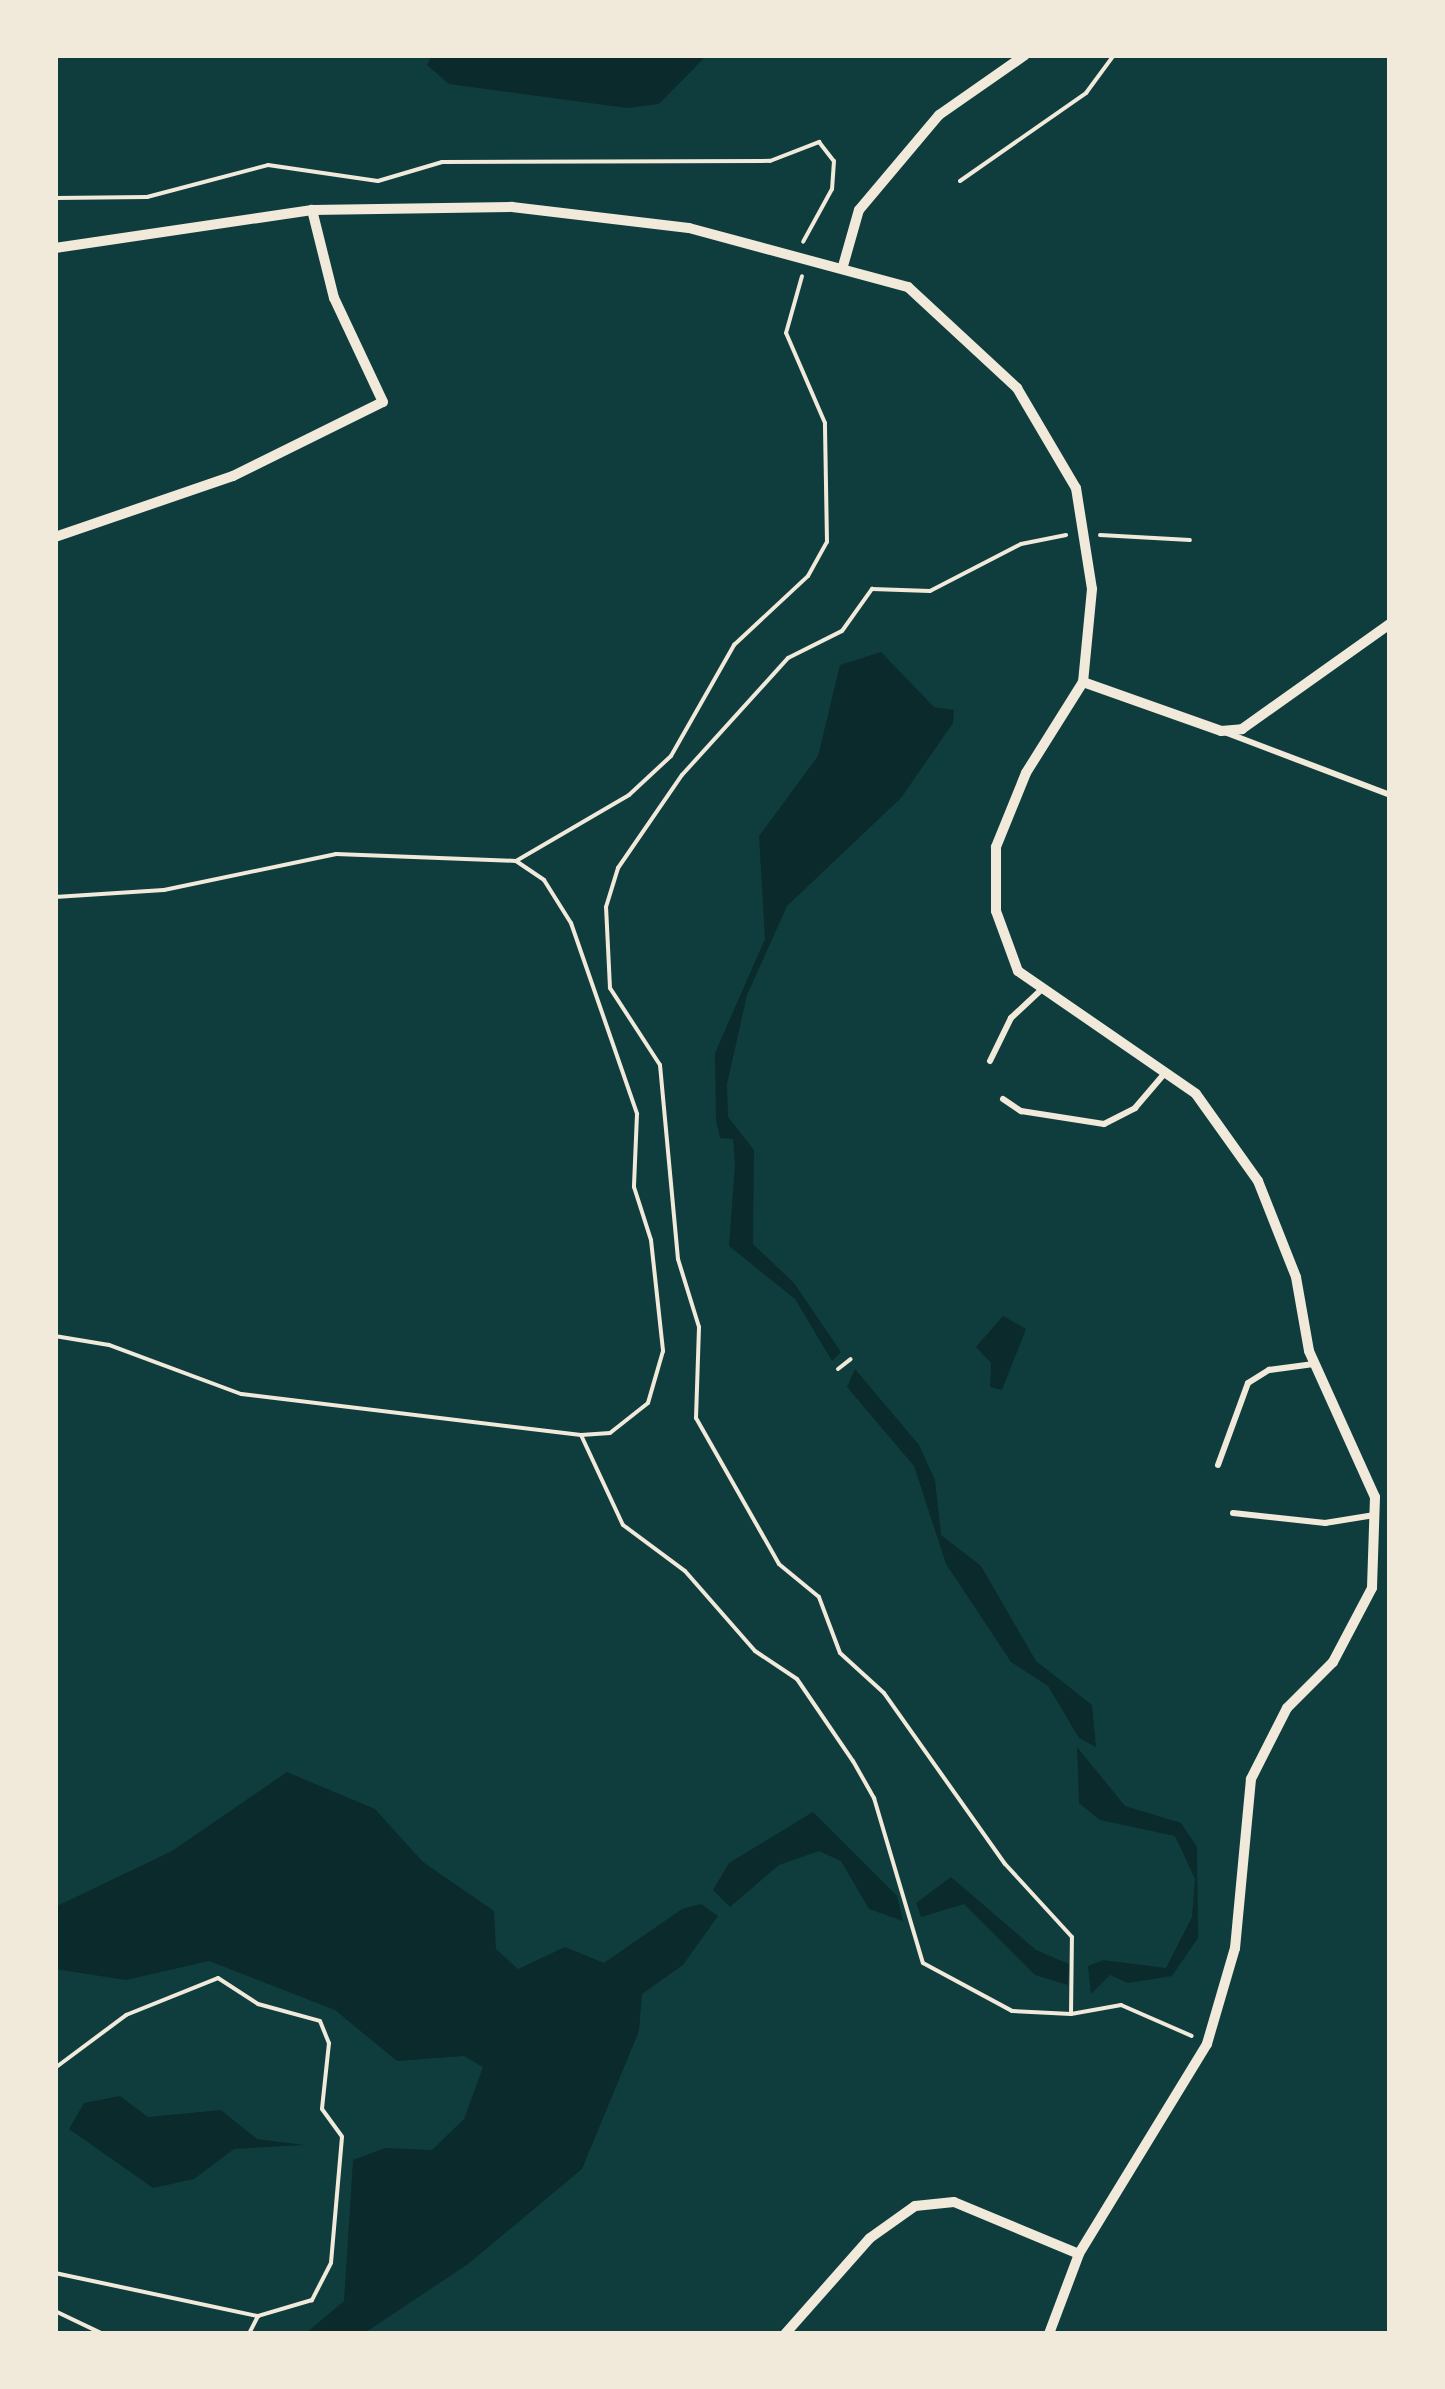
<!DOCTYPE html>
<html>
<head>
<meta charset="utf-8">
<style>
	body { margin:0 }
	#map { position:relative; width:1445px; height:2389px; overflow:hidden; background:#0f3d3e; font-family:Karla,sans-serif }
	div>[style] { position:absolute }
	[style*='--x'] { left:calc(var(--x)*1px); top:calc(var(--y)*1px); width:calc(var(--w)*1px); rotate:calc(var(--a)*1deg) }
	.water>* { inset:0; background:#0a2a2b }
	.path>* { height:4px; margin:-2px; padding:0 2px; transform-origin:2px; border-radius:2px; background:#f1e9da }
	.service>* { height:6px; margin:-3px; padding:0 3px; transform-origin:3px; border-radius:3px; background:#f1e9da }
	.minor>* { height:10px; margin:-5px; padding:0 5px; transform-origin:5px; border-radius:5px; background:#f1e9da }
	span { translate:-50% -50%; white-space:nowrap; text-align:center; line-height:1.15; -webkit-text-stroke:9px #f1e9da; paint-order:stroke }
	.frame { position:absolute; inset:0; border:58px solid #f1e9da; pointer-events:none }
</style>
</head>
<body>
<div id="map">
	<div class="water">
		<div style="clip-path:polygon(432px 55px,707px 55px,659px 104px,627px 108px,449px 84px,427px 65px)"></div>
		<div style="clip-path:polygon(881px 652px,934px 707px,954px 710px,953px 723px,901px 798px,787px 906px,747px 995px,727px 1084px,728px 1117px,754px 1150px,753px 1244px,794px 1283px,841px 1352px,832px 1361px,795px 1299px,729px 1246px,735px 1165px,733px 1139px,720px 1138px,716px 1121px,715px 1053px,765px 939px,759px 836px,818px 756px,840px 665px)"></div>
		<div style="clip-path:polygon(1003px 1316px,1026px 1329px,1002px 1390px,990px 1387px,991px 1363px,976px 1347px)"></div>
		<div style="clip-path:polygon(855px 1369px,919px 1445px,935px 1480px,941px 1535px,981px 1566px,1036px 1661px,1092px 1705px,1096px 1747px,1079px 1738px,1048px 1686px,1011px 1662px,946px 1564px,914px 1466px,847px 1387px)"></div>
		<div style="clip-path:polygon(1077px 1747px,1125px 1806px,1181px 1823px,1197px 1847px,1198px 1938px,1172px 1976px,1128px 1983px,1110px 1975px,1091px 1994px,1088px 1966px,1103px 1960px,1166px 1968px,1192px 1917px,1195px 1879px,1175px 1836px,1100px 1820px,1079px 1803px)"></div>
		<div style="clip-path:polygon(287px 1772px,375px 1809px,423px 1862px,494px 1911px,496px 1949px,518px 1969px,565px 1947px,604px 1963px,682px 1909px,701px 1904px,718px 1916px,683px 1965px,642px 1994px,639px 2031px,582px 2169px,468px 2264px,363px 2334px,305px 2334px,344px 2301px,353px 2160px,385px 2148px,432px 2150px,464px 2119px,483px 2067px,464px 2056px,397px 2061px,335px 2010px,209px 1961px,126px 1980px,55px 1969px,55px 1907px,172px 1851px)"></div>
		<div style="clip-path:polygon(813px 1812px,897px 1896px,903px 1921px,869px 1909px,841px 1861px,819px 1851px,779px 1865px,730px 1907px,713px 1890px,729px 1863px)"></div>
		<div style="clip-path:polygon(951px 1877px,1036px 1950px,1069px 1964px,1068px 1985px,1035px 1975px,964px 1904px,921px 1917px,916px 1903px)"></div>
		<div style="clip-path:polygon(120px 2096px,148px 2117px,221px 2110px,257px 2139px,304px 2145px,234px 2149px,194px 2179px,153px 2188px,69px 2129px,84px 2103px)"></div>
	</div>
	<div class="path">
		<div style="--x:960;--y:181;--w:154;--a:-34.9"></div>
		<div style="--x:1086;--y:93;--w:47;--a:-53.6"></div>
		<div style="--x:55;--y:198;--w:92;--a:-0.6"></div>
		<div style="--x:147;--y:197;--w:125;--a:-14.8"></div>
		<div style="--x:268;--y:165;--w:111;--a:8.3"></div>
		<div style="--x:378;--y:181;--w:67;--a:-16.5"></div>
		<div style="--x:442;--y:162;--w:328;--a:-0.2"></div>
		<div style="--x:770;--y:161;--w:53;--a:-21.2"></div>
		<div style="--x:819;--y:142;--w:24;--a:52"></div>
		<div style="--x:834;--y:161;--w:28;--a:94"></div>
		<div style="--x:832;--y:189;--w:60;--a:118.7"></div>
		<div style="--x:1100;--y:535;--w:90;--a:3.2"></div>
		<div style="--x:516;--y:861;--w:131;--a:-30.3"></div>
		<div style="--x:629;--y:795;--w:57;--a:-42.9"></div>
		<div style="--x:671;--y:756;--w:128;--a:-60.4"></div>
		<div style="--x:734;--y:645;--w:101;--a:-43"></div>
		<div style="--x:808;--y:576;--w:39;--a:-61"></div>
		<div style="--x:827;--y:542;--w:119;--a:-91"></div>
		<div style="--x:825;--y:423;--w:98;--a:-113.4"></div>
		<div style="--x:786;--y:333;--w:59;--a:-74.3"></div>
		<div style="--x:55;--y:897;--w:109;--a:-3.7"></div>
		<div style="--x:164;--y:890;--w:176;--a:-11.8"></div>
		<div style="--x:336;--y:854;--w:180;--a:2.2"></div>
		<div style="--x:516;--y:861;--w:34;--a:34"></div>
		<div style="--x:544;--y:880;--w:51;--a:57.9"></div>
		<div style="--x:571;--y:923;--w:202;--a:70.9"></div>
		<div style="--x:637;--y:1114;--w:73;--a:92.4"></div>
		<div style="--x:634;--y:1187;--w:56;--a:72.2"></div>
		<div style="--x:651;--y:1240;--w:112;--a:83.8"></div>
		<div style="--x:663;--y:1351;--w:54;--a:106.1"></div>
		<div style="--x:648;--y:1403;--w:48;--a:141.7"></div>
		<div style="--x:610;--y:1433;--w:29;--a:176"></div>
		<div style="--x:581;--y:1435;--w:342;--a:-173.1"></div>
		<div style="--x:241;--y:1394;--w:141;--a:-159.6"></div>
		<div style="--x:109;--y:1345;--w:55;--a:-170.5"></div>
		<div style="--x:838;--y:1369;--w:16;--a:-38"></div>
		<div style="--x:581;--y:1435;--w:99;--a:65"></div>
		<div style="--x:623;--y:1525;--w:77;--a:36.6"></div>
		<div style="--x:685;--y:1571;--w:106;--a:48.8"></div>
		<div style="--x:755;--y:1651;--w:50;--a:33.7"></div>
		<div style="--x:797;--y:1679;--w:99;--a:55.7"></div>
		<div style="--x:853;--y:1761;--w:43;--a:60.4"></div>
		<div style="--x:874;--y:1798;--w:172;--a:73.5"></div>
		<div style="--x:923;--y:1963;--w:101;--a:28.3"></div>
		<div style="--x:1012;--y:2011;--w:59;--a:2.9"></div>
		<div style="--x:1071;--y:2014;--w:77;--a:-89.3"></div>
		<div style="--x:1072;--y:1937;--w:99;--a:-132.5"></div>
		<div style="--x:1005;--y:1864;--w:209;--a:-125.3"></div>
		<div style="--x:884;--y:1693;--w:59;--a:-137.7"></div>
		<div style="--x:840;--y:1653;--w:60;--a:-110.6"></div>
		<div style="--x:819;--y:1597;--w:52;--a:-140.5"></div>
		<div style="--x:779;--y:1564;--w:168;--a:-119.6"></div>
		<div style="--x:696;--y:1418;--w:91;--a:-88.1"></div>
		<div style="--x:699;--y:1327;--w:71;--a:-107.2"></div>
		<div style="--x:678;--y:1259;--w:195;--a:-95.3"></div>
		<div style="--x:660;--y:1065;--w:92;--a:-123"></div>
		<div style="--x:610;--y:988;--w:81;--a:-92.8"></div>
		<div style="--x:606;--y:907;--w:41;--a:-72.9"></div>
		<div style="--x:618;--y:868;--w:113;--a:-55.5"></div>
		<div style="--x:682;--y:775;--w:158;--a:-47.8"></div>
		<div style="--x:788;--y:658;--w:60;--a:-26.6"></div>
		<div style="--x:842;--y:631;--w:52;--a:-54.5"></div>
		<div style="--x:872;--y:589;--w:58;--a:2"></div>
		<div style="--x:930;--y:591;--w:102;--a:-27.3"></div>
		<div style="--x:1021;--y:544;--w:46;--a:-11.3"></div>
		<div style="--x:1071;--y:2014;--w:51;--a:-10.2"></div>
		<div style="--x:1121;--y:2005;--w:77;--a:23.6"></div>
		<div style="--x:55;--y:2068;--w:89;--a:-36.7"></div>
		<div style="--x:126;--y:2015;--w:99;--a:-21.9"></div>
		<div style="--x:218;--y:1978;--w:48;--a:33"></div>
		<div style="--x:258;--y:2004;--w:64;--a:15.3"></div>
		<div style="--x:320;--y:2021;--w:24;--a:68"></div>
		<div style="--x:329;--y:2043;--w:66;--a:96.1"></div>
		<div style="--x:322;--y:2109;--w:34;--a:54"></div>
		<div style="--x:342;--y:2137;--w:126;--a:95"></div>
		<div style="--x:331;--y:2263;--w:42;--a:117.2"></div>
		<div style="--x:312;--y:2300;--w:56;--a:163.5"></div>
		<div style="--x:258;--y:2316;--w:20;--a:117"></div>
		<div style="--x:55;--y:2273;--w:208;--a:12"></div>
		<div style="--x:55;--y:2311;--w:53;--a:25.6"></div>
	</div>
	<div class="service">
		<div style="--x:1227;--y:733;--w:174;--a:20.8"></div>
		<div style="--x:990;--y:1061;--w:48;--a:-64"></div>
		<div style="--x:1011;--y:1018;--w:41;--a:-43"></div>
		<div style="--x:1003;--y:1099;--w:22;--a:34"></div>
		<div style="--x:1021;--y:1111;--w:84;--a:8.9"></div>
		<div style="--x:1104;--y:1124;--w:35;--a:-27"></div>
		<div style="--x:1135;--y:1108;--w:46;--a:-49.4"></div>
		<div style="--x:1218;--y:1465;--w:87;--a:-69.9"></div>
		<div style="--x:1248;--y:1383;--w:25;--a:-32"></div>
		<div style="--x:1269;--y:1370;--w:45;--a:-7.6"></div>
		<div style="--x:1233;--y:1513;--w:93;--a:6.2"></div>
		<div style="--x:1325;--y:1523;--w:50;--a:-9.3"></div>
	</div>
	<div class="minor">
		<div style="--x:55;--y:248;--w:260;--a:-8.4"></div>
		<div style="--x:312;--y:210;--w:200;--a:-0.9"></div>
		<div style="--x:512;--y:207;--w:178;--a:6.8"></div>
		<div style="--x:689;--y:228;--w:227;--a:15.1"></div>
		<div style="--x:908;--y:287;--w:149;--a:42.8"></div>
		<div style="--x:1017;--y:388;--w:116;--a:59.5"></div>
		<div style="--x:1076;--y:488;--w:102;--a:81"></div>
		<div style="--x:1092;--y:589;--w:93;--a:95.5"></div>
		<div style="--x:1083;--y:682;--w:107;--a:122.1"></div>
		<div style="--x:1026;--y:773;--w:80;--a:112.1"></div>
		<div style="--x:996;--y:847;--w:64;--a:90"></div>
		<div style="--x:996;--y:911;--w:64;--a:69.9"></div>
		<div style="--x:1018;--y:971;--w:216;--a:34.6"></div>
		<div style="--x:1196;--y:1094;--w:107;--a:54.5"></div>
		<div style="--x:1258;--y:1181;--w:103;--a:68.4"></div>
		<div style="--x:1296;--y:1277;--w:75;--a:80"></div>
		<div style="--x:1309;--y:1351;--w:160;--a:65.7"></div>
		<div style="--x:1375;--y:1497;--w:91;--a:91.9"></div>
		<div style="--x:1372;--y:1588;--w:84;--a:117.8"></div>
		<div style="--x:1333;--y:1662;--w:65;--a:135"></div>
		<div style="--x:1287;--y:1708;--w:80;--a:116.9"></div>
		<div style="--x:1251;--y:1779;--w:170;--a:95.4"></div>
		<div style="--x:1235;--y:1948;--w:100;--a:106.3"></div>
		<div style="--x:1207;--y:2044;--w:246;--a:121.4"></div>
		<div style="--x:1079;--y:2254;--w:85;--a:110.6"></div>
		<div style="--x:843;--y:266;--w:58;--a:-74.1"></div>
		<div style="--x:859;--y:210;--w:124;--a:-49.9"></div>
		<div style="--x:939;--y:115;--w:105;--a:-34.9"></div>
		<div style="--x:55;--y:537;--w:188;--a:-18.9"></div>
		<div style="--x:233;--y:476;--w:167;--a:-26.3"></div>
		<div style="--x:383;--y:402;--w:115;--a:-115.2"></div>
		<div style="--x:334;--y:298;--w:91;--a:-104"></div>
		<div style="--x:1083;--y:682;--w:146;--a:19.5"></div>
		<div style="--x:1221;--y:731;--w:21;--a:-5"></div>
		<div style="--x:1242;--y:729;--w:181;--a:-35.4"></div>
		<div style="--x:785;--y:2334;--w:128;--a:-48.5"></div>
		<div style="--x:870;--y:2238;--w:55;--a:-35.4"></div>
		<div style="--x:915;--y:2206;--w:39;--a:-6"></div>
		<div style="--x:954;--y:2202;--w:135;--a:22.6"></div>
	</div>
	<div class="frame"></div>
</div>
</body>
</html>
